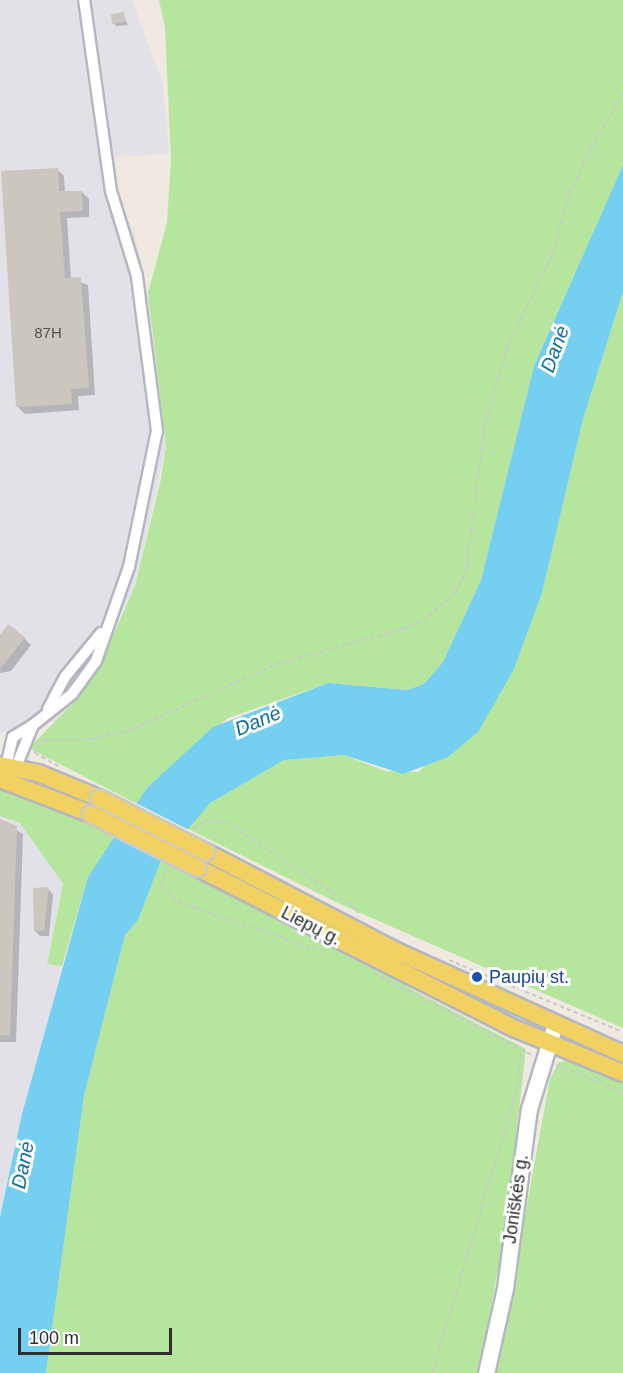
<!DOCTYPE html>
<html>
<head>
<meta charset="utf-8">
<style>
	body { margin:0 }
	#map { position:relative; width:623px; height:1373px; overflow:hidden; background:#efe9e1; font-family:Helvetica,sans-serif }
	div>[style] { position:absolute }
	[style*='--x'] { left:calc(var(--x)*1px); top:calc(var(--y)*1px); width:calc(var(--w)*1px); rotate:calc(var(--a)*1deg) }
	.industrial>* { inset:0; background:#e3e1e8 }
	.green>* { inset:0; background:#b6e59e }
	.water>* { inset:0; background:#75cff0 }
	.pier>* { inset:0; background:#efe9e1 }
	.shadow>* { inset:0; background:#0003 }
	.building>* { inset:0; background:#cbc7bf }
	.path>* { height:1.5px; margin-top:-0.75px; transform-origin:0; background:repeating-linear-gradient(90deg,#c9c9c9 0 4.5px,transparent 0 7.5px) }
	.roads { filter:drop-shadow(2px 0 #b4b7c1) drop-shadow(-2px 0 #b4b7c1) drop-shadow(0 2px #b4b7c1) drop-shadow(0 -2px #b4b7c1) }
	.minor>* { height:10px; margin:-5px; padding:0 5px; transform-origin:5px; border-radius:5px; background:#fff }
	.secondary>* { height:15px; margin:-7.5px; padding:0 7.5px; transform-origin:7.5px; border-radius:7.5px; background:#fff }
	.primary>* { height:16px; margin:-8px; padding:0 8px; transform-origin:8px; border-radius:8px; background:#f2d163 }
	.bridges { filter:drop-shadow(2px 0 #c9c9c9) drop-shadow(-2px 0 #c9c9c9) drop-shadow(0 2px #c9c9c9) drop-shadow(0 -2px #c9c9c9) }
	.primary-bridge>* { height:16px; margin:-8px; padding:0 8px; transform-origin:8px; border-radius:8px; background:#f2d163 }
	.dots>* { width:16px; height:16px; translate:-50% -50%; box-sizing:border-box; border:3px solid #fff; border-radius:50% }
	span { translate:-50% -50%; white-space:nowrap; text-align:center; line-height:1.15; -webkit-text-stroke:6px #fff; paint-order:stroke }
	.number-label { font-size:15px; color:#555452 }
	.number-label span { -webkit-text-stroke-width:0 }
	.street-label { font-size:18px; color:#2e2e2e }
	.transit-label { font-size:18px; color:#164399 }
	.left { translate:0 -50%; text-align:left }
	.water-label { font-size:20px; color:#0d6fa3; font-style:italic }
	.scale { position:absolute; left:18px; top:1328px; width:154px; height:27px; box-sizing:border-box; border:3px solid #2e2e2e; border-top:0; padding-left:8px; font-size:18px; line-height:21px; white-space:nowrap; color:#2e2e2e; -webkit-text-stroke:4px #fff; paint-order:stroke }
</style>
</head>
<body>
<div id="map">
	<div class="industrial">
		<div style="clip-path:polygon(0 0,132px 0,163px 84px,169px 154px,115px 157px,115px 189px,134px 233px,148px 293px,166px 446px,135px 586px,81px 695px,56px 721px,0 733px)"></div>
		<div style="clip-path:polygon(0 816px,20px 823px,63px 884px,47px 963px,62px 966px,0 1217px)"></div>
	</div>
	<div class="green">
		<div style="clip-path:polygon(159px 0,623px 0,623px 165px,534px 366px,481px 580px,443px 662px,424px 684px,407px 690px,328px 683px,228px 718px,147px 788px,137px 804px,29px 748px,81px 695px,104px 656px,135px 586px,161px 479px,166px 446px,148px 293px,167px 223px,171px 160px,165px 27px)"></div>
		<div style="clip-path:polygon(623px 292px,623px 1028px,342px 905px,186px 828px,210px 803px,284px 760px,344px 755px,385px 771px,419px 772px,514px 669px,542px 593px,583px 419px)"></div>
		<div style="clip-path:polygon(0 787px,88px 819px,87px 823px,116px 838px,88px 877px,62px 966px,47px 964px,63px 884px,20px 823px,0 816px)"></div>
		<div style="clip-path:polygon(161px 861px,367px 959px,411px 989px,526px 1049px,505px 1232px,479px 1373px,46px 1373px,84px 1096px,125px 935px,138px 920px)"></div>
		<div style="clip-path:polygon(573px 1060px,623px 1084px,623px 1373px,496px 1373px,550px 1079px,559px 1062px)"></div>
	</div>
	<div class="water">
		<div style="clip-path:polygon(623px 165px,623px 292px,583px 419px,542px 593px,514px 669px,478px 732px,448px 757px,403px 774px,344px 755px,284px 760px,210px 803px,161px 861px,138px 920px,125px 935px,84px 1096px,46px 1373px,0 1373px,0 1217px,22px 1114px,88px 877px,147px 788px,213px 727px,328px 683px,407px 690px,424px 684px,443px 662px,481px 580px,534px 366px)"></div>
	</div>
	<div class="pier">
		<div style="clip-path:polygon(134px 802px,189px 830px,164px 863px,113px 837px)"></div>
	</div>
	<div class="shadow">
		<div style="clip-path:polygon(123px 14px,128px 25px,117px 26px,113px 23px)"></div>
		<div style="clip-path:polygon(57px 169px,64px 176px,65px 193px,82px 192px,89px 199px,89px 217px,67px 218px,71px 279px,88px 285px,95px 395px,78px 396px,79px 410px,25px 414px,18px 407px)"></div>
		<div style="clip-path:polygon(0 637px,24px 638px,31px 645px,11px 671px,0 673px)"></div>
		<div style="clip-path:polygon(0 821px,23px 834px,16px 1042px,0 1042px)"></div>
		<div style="clip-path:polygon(48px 889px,53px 894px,49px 936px,40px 936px,35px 931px)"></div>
	</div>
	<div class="building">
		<div style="clip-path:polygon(124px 12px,125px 22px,112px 24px,111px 14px)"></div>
		<div style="clip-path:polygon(58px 168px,59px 191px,82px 191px,83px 211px,60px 212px,65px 278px,81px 277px,89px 388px,71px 389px,72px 404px,16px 407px,1px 171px)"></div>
		<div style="clip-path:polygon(8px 624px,25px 637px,0 669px,0 635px)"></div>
		<div style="clip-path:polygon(0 819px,17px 826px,10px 1036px,0 1035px)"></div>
		<div style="clip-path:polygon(49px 887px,44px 931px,34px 931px,33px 888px)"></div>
	</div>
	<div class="path">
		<div style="--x:34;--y:753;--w:17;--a:-50"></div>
		<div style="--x:45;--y:740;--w:46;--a:-1.2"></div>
		<div style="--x:91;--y:739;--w:43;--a:-13.4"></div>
		<div style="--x:133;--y:729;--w:157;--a:-24.4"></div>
		<div style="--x:276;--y:664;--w:131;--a:-15.5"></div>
		<div style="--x:402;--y:629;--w:22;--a:-21"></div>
		<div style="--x:423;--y:621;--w:43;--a:-41.2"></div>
		<div style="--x:455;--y:593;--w:25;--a:-64"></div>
		<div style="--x:466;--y:570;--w:147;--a:-82.6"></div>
		<div style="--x:485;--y:424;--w:80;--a:-74.1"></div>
		<div style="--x:507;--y:347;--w:105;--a:-63.9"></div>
		<div style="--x:553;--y:253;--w:54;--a:-74.9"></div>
		<div style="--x:567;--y:201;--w:59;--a:-66"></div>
		<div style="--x:591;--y:147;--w:62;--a:-58.9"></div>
		<div style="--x:35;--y:753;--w:29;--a:29"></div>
		<div style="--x:193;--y:829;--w:14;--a:-34"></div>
		<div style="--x:205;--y:821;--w:22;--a:3"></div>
		<div style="--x:227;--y:822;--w:156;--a:33.8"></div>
		<div style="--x:357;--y:909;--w:8;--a:76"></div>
		<div style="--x:167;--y:868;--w:20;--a:105"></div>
		<div style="--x:162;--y:887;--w:22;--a:43"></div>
		<div style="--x:178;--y:902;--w:142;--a:18.9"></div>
		<div style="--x:312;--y:948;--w:6;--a:-31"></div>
		<div style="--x:449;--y:960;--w:188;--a:22.5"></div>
		<div style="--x:374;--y:973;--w:178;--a:27.4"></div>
		<div style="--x:556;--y:1065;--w:72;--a:21.9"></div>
		<div style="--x:432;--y:1373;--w:296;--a:-73.3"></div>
		<div style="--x:517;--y:1089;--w:37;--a:-84"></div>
	</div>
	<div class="roads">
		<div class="minor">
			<div style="--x:48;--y:709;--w:36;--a:-62"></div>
			<div style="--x:65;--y:677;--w:57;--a:-50.7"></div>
			<div style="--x:5;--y:771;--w:35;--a:-77"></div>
			<div style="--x:13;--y:737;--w:23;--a:-31"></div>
			<div style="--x:14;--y:772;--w:51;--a:-68"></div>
			<div style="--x:33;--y:725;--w:50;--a:-38.5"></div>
			<div style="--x:72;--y:694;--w:41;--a:-54"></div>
			<div style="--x:96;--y:661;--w:100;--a:-70.7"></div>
			<div style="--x:129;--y:567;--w:139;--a:-78.4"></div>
			<div style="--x:157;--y:431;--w:156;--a:-97.4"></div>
			<div style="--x:137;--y:276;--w:89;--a:-107"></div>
			<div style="--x:111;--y:191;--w:193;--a:-98"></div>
		</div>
		<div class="secondary">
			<div style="--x:486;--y:1373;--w:87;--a:-77.4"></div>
			<div style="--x:505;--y:1288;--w:181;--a:-82.4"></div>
			<div style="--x:529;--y:1109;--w:86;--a:-73"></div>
		</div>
		<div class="primary">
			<div style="--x:0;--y:765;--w:39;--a:12"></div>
			<div style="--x:38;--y:773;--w:66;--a:22.3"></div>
			<div style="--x:0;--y:779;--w:97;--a:21"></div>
			<div style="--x:206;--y:852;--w:210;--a:27.5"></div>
			<div style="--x:392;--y:949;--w:254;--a:24.4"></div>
			<div style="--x:198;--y:868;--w:356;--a:26.9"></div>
			<div style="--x:516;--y:1029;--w:116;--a:22.4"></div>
		</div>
	</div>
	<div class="bridges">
		<div class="primary-bridge">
			<div style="--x:99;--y:798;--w:120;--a:26.8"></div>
			<div style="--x:91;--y:814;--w:120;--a:26.8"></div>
		</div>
	</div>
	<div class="dots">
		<div style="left:477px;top:977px;background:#1a4fb4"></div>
	</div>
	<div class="number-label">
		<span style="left:48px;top:333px">87H</span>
	</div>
	<div class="street-label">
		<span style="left:311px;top:926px;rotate:27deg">Liepų g.</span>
		<span style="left:516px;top:1199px;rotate:-82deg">Joniškės g.</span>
	</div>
	<div class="transit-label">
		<span class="left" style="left:489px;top:977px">Paupių st.</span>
	</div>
	<div class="water-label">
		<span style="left:555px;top:349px;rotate:-70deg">Danė</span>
		<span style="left:258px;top:721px;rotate:-23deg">Danė</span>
		<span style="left:23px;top:1165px;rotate:-79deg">Danė</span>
	</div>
	<div class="scale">100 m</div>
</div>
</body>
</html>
